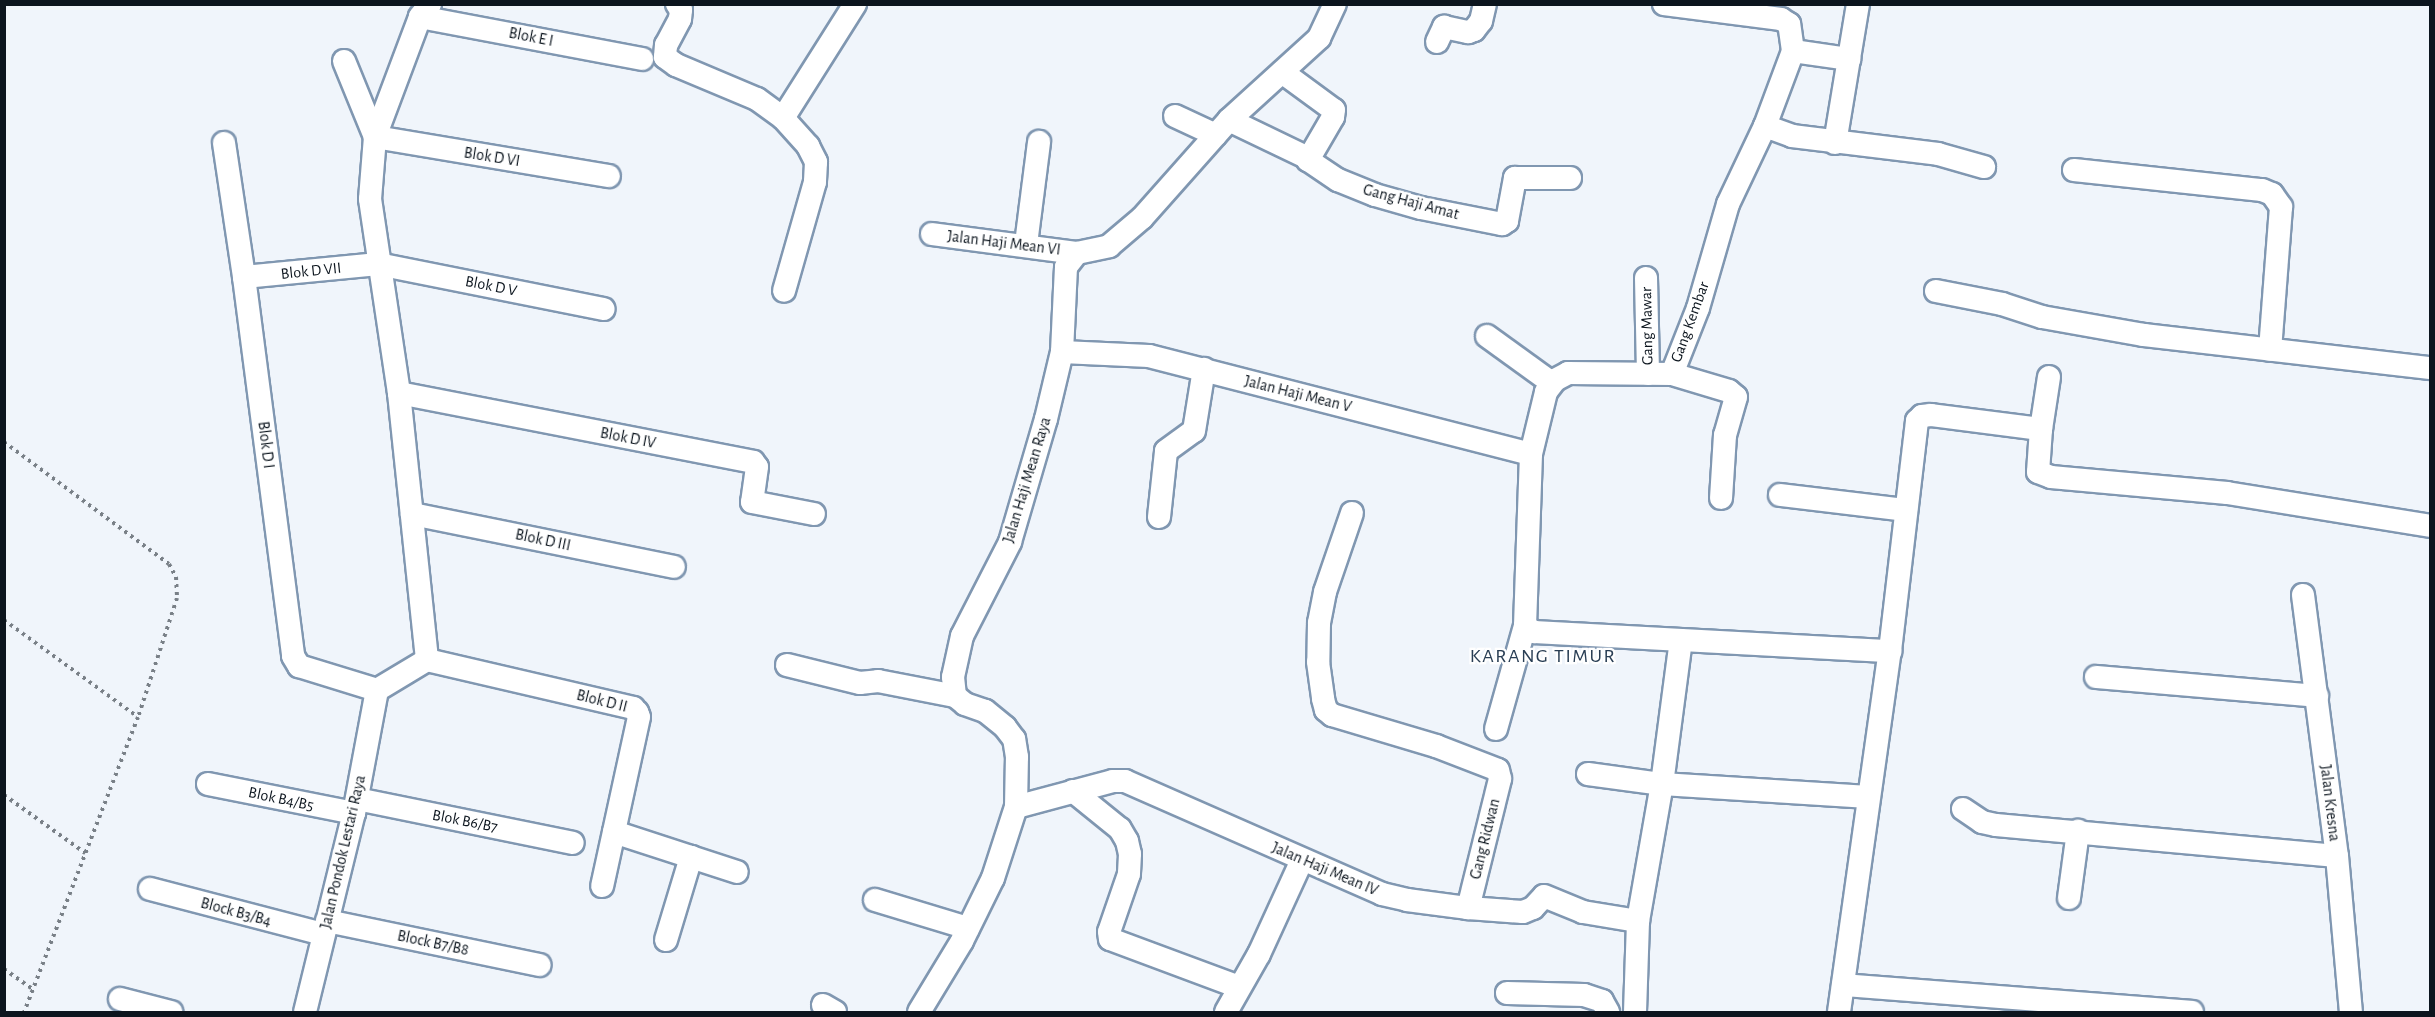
<!DOCTYPE html>
<html>
<head>
<meta charset="utf-8">
<style>
	body { margin:0 }
	#map { position:relative; width:2435px; height:1017px; overflow:hidden; background:#f0f5fb; font-family:"Alegreya Sans",sans-serif }
	div>[style] { position:absolute }
	[style*='--x'] { left:calc(var(--x)*1px); top:calc(var(--y)*1px); width:calc(var(--w)*1px); rotate:calc(var(--a)*1deg) }
	.path>* { height:4px; margin-top:-2px; transform-origin:0; background:repeating-linear-gradient(90deg,#798087 0 3px,transparent 0 7.5px) }
	.roads { filter:drop-shadow(2px 0 #8097b1) drop-shadow(-2px 0 #8097b1) drop-shadow(0 2px #8097b1) drop-shadow(0 -2px #8097b1) }
	.minor>* { height:22px; margin:-11px; padding:0 11px; transform-origin:11px; border-radius:11px; background:#fff }
	span { translate:-50% -50%; white-space:nowrap; text-align:center; line-height:1.15; -webkit-text-stroke:4.5px #fff; paint-order:stroke }
	.street-label { font-size:16px; color:#0c151e }
	.quarter-label { font-size:20px; color:#293e54; letter-spacing:1.5px }
	.frame { position:absolute; inset:0; border:6px solid #0c151e; pointer-events:none }
</style>
</head>
<body>
<div id="map">
	<div class="path">
		<div style="--x:4;--y:442;--w:205;--a:36.5"></div>
		<div style="--x:169;--y:564;--w:15;--a:62"></div>
		<div style="--x:176;--y:577;--w:21;--a:87"></div>
		<div style="--x:177;--y:598;--w:125;--a:108.1"></div>
		<div style="--x:138;--y:717;--w:316;--a:111.1"></div>
		<div style="--x:4;--y:620;--w:165;--a:35.9"></div>
		<div style="--x:4;--y:795;--w:100;--a:35.6"></div>
		<div style="--x:4;--y:969;--w:35;--a:35"></div>
	</div>
	<div class="roads">
		<div class="minor">
			<div style="--x:430;--y:4;--w:16;--a:128"></div>
			<div style="--x:420;--y:17;--w:128;--a:110.6"></div>
			<div style="--x:375;--y:137;--w:237;--a:9.5"></div>
			<div style="--x:677;--y:4;--w:7;--a:56"></div>
			<div style="--x:681;--y:10;--w:9;--a:96"></div>
			<div style="--x:680;--y:19;--w:30;--a:118"></div>
			<div style="--x:666;--y:45;--w:12;--a:95"></div>
			<div style="--x:665;--y:57;--w:14;--a:36"></div>
			<div style="--x:676;--y:65;--w:88;--a:22.8"></div>
			<div style="--x:757;--y:99;--w:32;--a:36"></div>
			<div style="--x:783;--y:118;--w:38;--a:48"></div>
			<div style="--x:808;--y:146;--w:18;--a:63"></div>
			<div style="--x:816;--y:162;--w:20;--a:93"></div>
			<div style="--x:815;--y:182;--w:113;--a:105.9"></div>
			<div style="--x:420;--y:17;--w:226;--a:10.7"></div>
			<div style="--x:1437;--y:42;--w:17;--a:-65"></div>
			<div style="--x:1444;--y:27;--w:25;--a:12"></div>
			<div style="--x:1468;--y:32;--w:6;--a:-18"></div>
			<div style="--x:1474;--y:30;--w:11;--a:-52"></div>
			<div style="--x:1481;--y:21;--w:17;--a:-77"></div>
			<div style="--x:1793;--y:51;--w:57;--a:8.1"></div>
			<div style="--x:344;--y:61;--w:82;--a:67.8"></div>
			<div style="--x:375;--y:137;--w:62;--a:94.6"></div>
			<div style="--x:370;--y:199;--w:196;--a:81.5"></div>
			<div style="--x:399;--y:393;--w:268;--a:84"></div>
			<div style="--x:1282;--y:72;--w:64;--a:36.2"></div>
			<div style="--x:1334;--y:110;--w:7;--a:98"></div>
			<div style="--x:1333;--y:117;--w:50;--a:120.2"></div>
			<div style="--x:1308;--y:160;--w:36;--a:34"></div>
			<div style="--x:1338;--y:180;--w:40;--a:22"></div>
			<div style="--x:1375;--y:195;--w:48;--a:15.8"></div>
			<div style="--x:1421;--y:208;--w:83;--a:11.2"></div>
			<div style="--x:1502;--y:224;--w:6;--a:-31"></div>
			<div style="--x:1507;--y:221;--w:44;--a:-79.5"></div>
			<div style="--x:1515;--y:178;--w:55;--a:0"></div>
			<div style="--x:1175;--y:116;--w:45;--a:24.9"></div>
			<div style="--x:783;--y:118;--w:135;--a:-57.7"></div>
			<div style="--x:1229;--y:120;--w:88;--a:25.7"></div>
			<div style="--x:1765;--y:126;--w:29;--a:20"></div>
			<div style="--x:1792;--y:136;--w:147;--a:7"></div>
			<div style="--x:1938;--y:154;--w:48;--a:15.8"></div>
			<div style="--x:224;--y:143;--w:135;--a:81.5"></div>
			<div style="--x:244;--y:277;--w:382;--a:82.6"></div>
			<div style="--x:293;--y:656;--w:12;--a:59"></div>
			<div style="--x:299;--y:666;--w:82;--a:17.1"></div>
			<div style="--x:1835;--y:143;--w:141;--a:-80.6"></div>
			<div style="--x:2074;--y:170;--w:189;--a:6.1"></div>
			<div style="--x:2262;--y:190;--w:11;--a:22"></div>
			<div style="--x:2272;--y:194;--w:16;--a:55"></div>
			<div style="--x:2281;--y:207;--w:143;--a:94.4"></div>
			<div style="--x:932;--y:234;--w:146;--a:7.5"></div>
			<div style="--x:1026;--y:244;--w:103;--a:-82.7"></div>
			<div style="--x:244;--y:277;--w:135;--a:-5.5"></div>
			<div style="--x:378;--y:264;--w:230;--a:11.3"></div>
			<div style="--x:1646;--y:278;--w:96;--a:88.8"></div>
			<div style="--x:1936;--y:291;--w:67;--a:11.1"></div>
			<div style="--x:2002;--y:304;--w:42;--a:18"></div>
			<div style="--x:2042;--y:317;--w:104;--a:10"></div>
			<div style="--x:2144;--y:335;--w:288;--a:6.6"></div>
			<div style="--x:1487;--y:336;--w:80;--a:35.9"></div>
			<div style="--x:1062;--y:352;--w:87;--a:2.6"></div>
			<div style="--x:1149;--y:356;--w:394;--a:14.4"></div>
			<div style="--x:1672;--y:374;--w:59;--a:16.6"></div>
			<div style="--x:1729;--y:391;--w:9;--a:41"></div>
			<div style="--x:1736;--y:397;--w:40;--a:106"></div>
			<div style="--x:1725;--y:435;--w:63;--a:93.6"></div>
			<div style="--x:2049;--y:377;--w:53;--a:98.7"></div>
			<div style="--x:2041;--y:429;--w:43;--a:94"></div>
			<div style="--x:2038;--y:472;--w:14;--a:21"></div>
			<div style="--x:2051;--y:477;--w:177;--a:5.2"></div>
			<div style="--x:2227;--y:493;--w:206;--a:9.2"></div>
			<div style="--x:399;--y:393;--w:361;--a:11"></div>
			<div style="--x:753;--y:462;--w:6;--a:51"></div>
			<div style="--x:757;--y:467;--w:35;--a:98"></div>
			<div style="--x:752;--y:502;--w:63;--a:11"></div>
			<div style="--x:1780;--y:495;--w:127;--a:6.8"></div>
			<div style="--x:1352;--y:513;--w:83;--a:108.9"></div>
			<div style="--x:1325;--y:592;--w:32;--a:101"></div>
			<div style="--x:1319;--y:623;--w:39;--a:91"></div>
			<div style="--x:1318;--y:662;--w:37;--a:82"></div>
			<div style="--x:1323;--y:699;--w:11;--a:75"></div>
			<div style="--x:1326;--y:710;--w:8;--a:40"></div>
			<div style="--x:1332;--y:715;--w:109;--a:16.6"></div>
			<div style="--x:1436;--y:746;--w:66;--a:21.2"></div>
			<div style="--x:1498;--y:770;--w:9;--a:77"></div>
			<div style="--x:1500;--y:779;--w:133;--a:103.9"></div>
			<div style="--x:412;--y:514;--w:267;--a:11.4"></div>
			<div style="--x:1159;--y:517;--w:66;--a:-83.9"></div>
			<div style="--x:1166;--y:451;--w:34;--a:-36"></div>
			<div style="--x:1194;--y:431;--w:63;--a:-80.8"></div>
			<div style="--x:2303;--y:595;--w:263;--a:82.6"></div>
			<div style="--x:2337;--y:856;--w:157;--a:84.9"></div>
			<div style="--x:1525;--y:626;--w:11;--a:34"></div>
			<div style="--x:1534;--y:632;--w:357;--a:3.1"></div>
			<div style="--x:427;--y:660;--w:212;--a:13.1"></div>
			<div style="--x:633;--y:708;--w:6;--a:45"></div>
			<div style="--x:637;--y:712;--w:5;--a:68"></div>
			<div style="--x:639;--y:717;--w:173;--a:102.3"></div>
			<div style="--x:787;--y:665;--w:75;--a:13.9"></div>
			<div style="--x:860;--y:683;--w:18;--a:-6"></div>
			<div style="--x:878;--y:681;--w:78;--a:11"></div>
			<div style="--x:2096;--y:677;--w:222;--a:4.9"></div>
			<div style="--x:377;--y:690;--w:58;--a:-31"></div>
			<div style="--x:1496;--y:729;--w:107;--a:-74.3"></div>
			<div style="--x:1525;--y:626;--w:172;--a:-88"></div>
			<div style="--x:1531;--y:454;--w:64;--a:-76.4"></div>
			<div style="--x:1546;--y:392;--w:15;--a:-53"></div>
			<div style="--x:1555;--y:380;--w:15;--a:-28"></div>
			<div style="--x:1568;--y:373;--w:104;--a:0.6"></div>
			<div style="--x:1672;--y:374;--w:71;--a:-68.5"></div>
			<div style="--x:1698;--y:308;--w:108;--a:-73.9"></div>
			<div style="--x:1728;--y:204;--w:86;--a:-64.6"></div>
			<div style="--x:1765;--y:126;--w:80;--a:-69.5"></div>
			<div style="--x:1793;--y:51;--w:27;--a:-98"></div>
			<div style="--x:1789;--y:24;--w:9;--a:-148"></div>
			<div style="--x:1781;--y:19;--w:118;--a:-172.7"></div>
			<div style="--x:1588;--y:774;--w:75;--a:7.7"></div>
			<div style="--x:1662;--y:784;--w:207;--a:3.6"></div>
			<div style="--x:208;--y:784;--w:149;--a:11.2"></div>
			<div style="--x:1073;--y:791;--w:60;--a:39"></div>
			<div style="--x:1120;--y:829;--w:14;--a:60"></div>
			<div style="--x:1127;--y:841;--w:13;--a:77"></div>
			<div style="--x:1130;--y:854;--w:20;--a:93"></div>
			<div style="--x:1129;--y:874;--w:61;--a:109"></div>
			<div style="--x:1109;--y:932;--w:7;--a:82"></div>
			<div style="--x:1110;--y:939;--w:138;--a:20.4"></div>
			<div style="--x:357;--y:799;--w:220;--a:11.5"></div>
			<div style="--x:1016;--y:807;--w:100;--a:-15"></div>
			<div style="--x:1113;--y:781;--w:12;--a:0"></div>
			<div style="--x:1125;--y:781;--w:281;--a:23.7"></div>
			<div style="--x:1382;--y:894;--w:26;--a:13"></div>
			<div style="--x:1407;--y:900;--w:62;--a:7.5"></div>
			<div style="--x:1468;--y:908;--w:55;--a:4.2"></div>
			<div style="--x:1523;--y:912;--w:11;--a:-22"></div>
			<div style="--x:1533;--y:908;--w:16;--a:-47"></div>
			<div style="--x:1544;--y:896;--w:42;--a:22.3"></div>
			<div style="--x:1583;--y:912;--w:56;--a:9.3"></div>
			<div style="--x:1963;--y:809;--w:23;--a:34"></div>
			<div style="--x:1982;--y:822;--w:14;--a:12"></div>
			<div style="--x:1996;--y:825;--w:342;--a:5.2"></div>
			<div style="--x:614;--y:832;--w:129;--a:18"></div>
			<div style="--x:150;--y:889;--w:179;--a:14.6"></div>
			<div style="--x:2069;--y:898;--w:68;--a:-82.3"></div>
			<div style="--x:875;--y:900;--w:97;--a:16.8"></div>
			<div style="--x:327;--y:921;--w:217;--a:11.7"></div>
			<div style="--x:666;--y:940;--w:87;--a:-73.2"></div>
			<div style="--x:1843;--y:985;--w:350;--a:4.4"></div>
			<div style="--x:1507;--y:993;--w:77;--a:1.5"></div>
			<div style="--x:1584;--y:995;--w:19;--a:18"></div>
			<div style="--x:1602;--y:1001;--w:13;--a:61"></div>
			<div style="--x:120;--y:999;--w:53;--a:14.3"></div>
			<div style="--x:823;--y:1005;--w:14;--a:30"></div>
			<div style="--x:305;--y:1012;--w:205;--a:-76.2"></div>
			<div style="--x:354;--y:813;--w:125;--a:-79.4"></div>
			<div style="--x:919;--y:1012;--w:83;--a:-58.8"></div>
			<div style="--x:962;--y:941;--w:70;--a:-63.8"></div>
			<div style="--x:993;--y:878;--w:75;--a:-72.1"></div>
			<div style="--x:1016;--y:807;--w:50;--a:-88.9"></div>
			<div style="--x:1017;--y:757;--w:18;--a:-99"></div>
			<div style="--x:1014;--y:739;--w:15;--a:-127"></div>
			<div style="--x:1005;--y:727;--w:26;--a:-141"></div>
			<div style="--x:985;--y:711;--w:21;--a:-161"></div>
			<div style="--x:965;--y:704;--w:13;--a:-141"></div>
			<div style="--x:955;--y:696;--w:19;--a:-96"></div>
			<div style="--x:953;--y:677;--w:42;--a:-77.6"></div>
			<div style="--x:962;--y:636;--w:106;--a:-62.9"></div>
			<div style="--x:1010;--y:542;--w:128;--a:-73.7"></div>
			<div style="--x:1046;--y:419;--w:69;--a:-76.6"></div>
			<div style="--x:1062;--y:352;--w:85;--a:-87.3"></div>
			<div style="--x:1066;--y:267;--w:18;--a:-52"></div>
			<div style="--x:1077;--y:253;--w:33;--a:-12"></div>
			<div style="--x:1109;--y:246;--w:43;--a:-40.3"></div>
			<div style="--x:1142;--y:218;--w:131;--a:-48.4"></div>
			<div style="--x:1229;--y:120;--w:122;--a:-42.3"></div>
			<div style="--x:1319;--y:38;--w:38;--a:-65"></div>
			<div style="--x:1226;--y:1012;--w:67;--a:-60.4"></div>
			<div style="--x:1259;--y:954;--w:103;--a:-65.4"></div>
			<div style="--x:1635;--y:1012;--w:91;--a:-88.1"></div>
			<div style="--x:1638;--y:921;--w:139;--a:-80.1"></div>
			<div style="--x:1662;--y:784;--w:145;--a:-82.5"></div>
			<div style="--x:1839;--y:1012;--w:365;--a:-82"></div>
			<div style="--x:1890;--y:651;--w:232;--a:-83.3"></div>
			<div style="--x:1917;--y:421;--w:7;--a:-45"></div>
			<div style="--x:1922;--y:416;--w:9;--a:-6"></div>
			<div style="--x:1931;--y:415;--w:111;--a:7.3"></div>
		</div>
	</div>
	<div class="street-label">
		<span style="left:531px;top:37px;rotate:11deg">Blok E I</span>
		<span style="left:492px;top:157px;rotate:9deg">Blok D VI</span>
		<span style="left:1411px;top:202px;rotate:15deg">Gang Haji Amat</span>
		<span style="left:1004px;top:243px;rotate:7deg">Jalan Haji Mean VI</span>
		<span style="left:311px;top:271px;rotate:-6deg">Blok D VII</span>
		<span style="left:491px;top:286px;rotate:11deg">Blok D V</span>
		<span style="left:1690px;top:322px;rotate:-70deg">Gang Kembar</span>
		<span style="left:1647px;top:326px;rotate:-91deg">Gang Mawar</span>
		<span style="left:1298px;top:394px;rotate:14deg">Jalan Haji Mean V</span>
		<span style="left:628px;top:438px;rotate:11deg">Blok D IV</span>
		<span style="left:266px;top:445px;rotate:83deg">Blok D I</span>
		<span style="left:1027px;top:480px;rotate:-73deg">Jalan Haji Mean Raya</span>
		<span style="left:543px;top:540px;rotate:12deg">Blok D III</span>
		<span style="left:602px;top:701px;rotate:14deg">Blok D II</span>
		<span style="left:281px;top:799px;rotate:12deg">Blok B4/B5</span>
		<span style="left:2330px;top:803px;rotate:83deg">Jalan Kresna</span>
		<span style="left:465px;top:821px;rotate:11deg">Blok B6/B7</span>
		<span style="left:1485px;top:839px;rotate:-76deg">Gang Ridwan</span>
		<span style="left:343px;top:852px;rotate:-77deg">Jalan Pondok Lestari Raya</span>
		<span style="left:1325px;top:869px;rotate:23deg">Jalan Haji Mean IV</span>
		<span style="left:236px;top:912px;rotate:15deg">Block B3/B4</span>
		<span style="left:433px;top:943px;rotate:12deg">Block B7/B8</span>
	</div>
	<div class="quarter-label">
		<span style="left:1543px;top:656px">KARANG TIMUR</span>
	</div>
	<div class="frame"></div>
</div>
</body>
</html>
